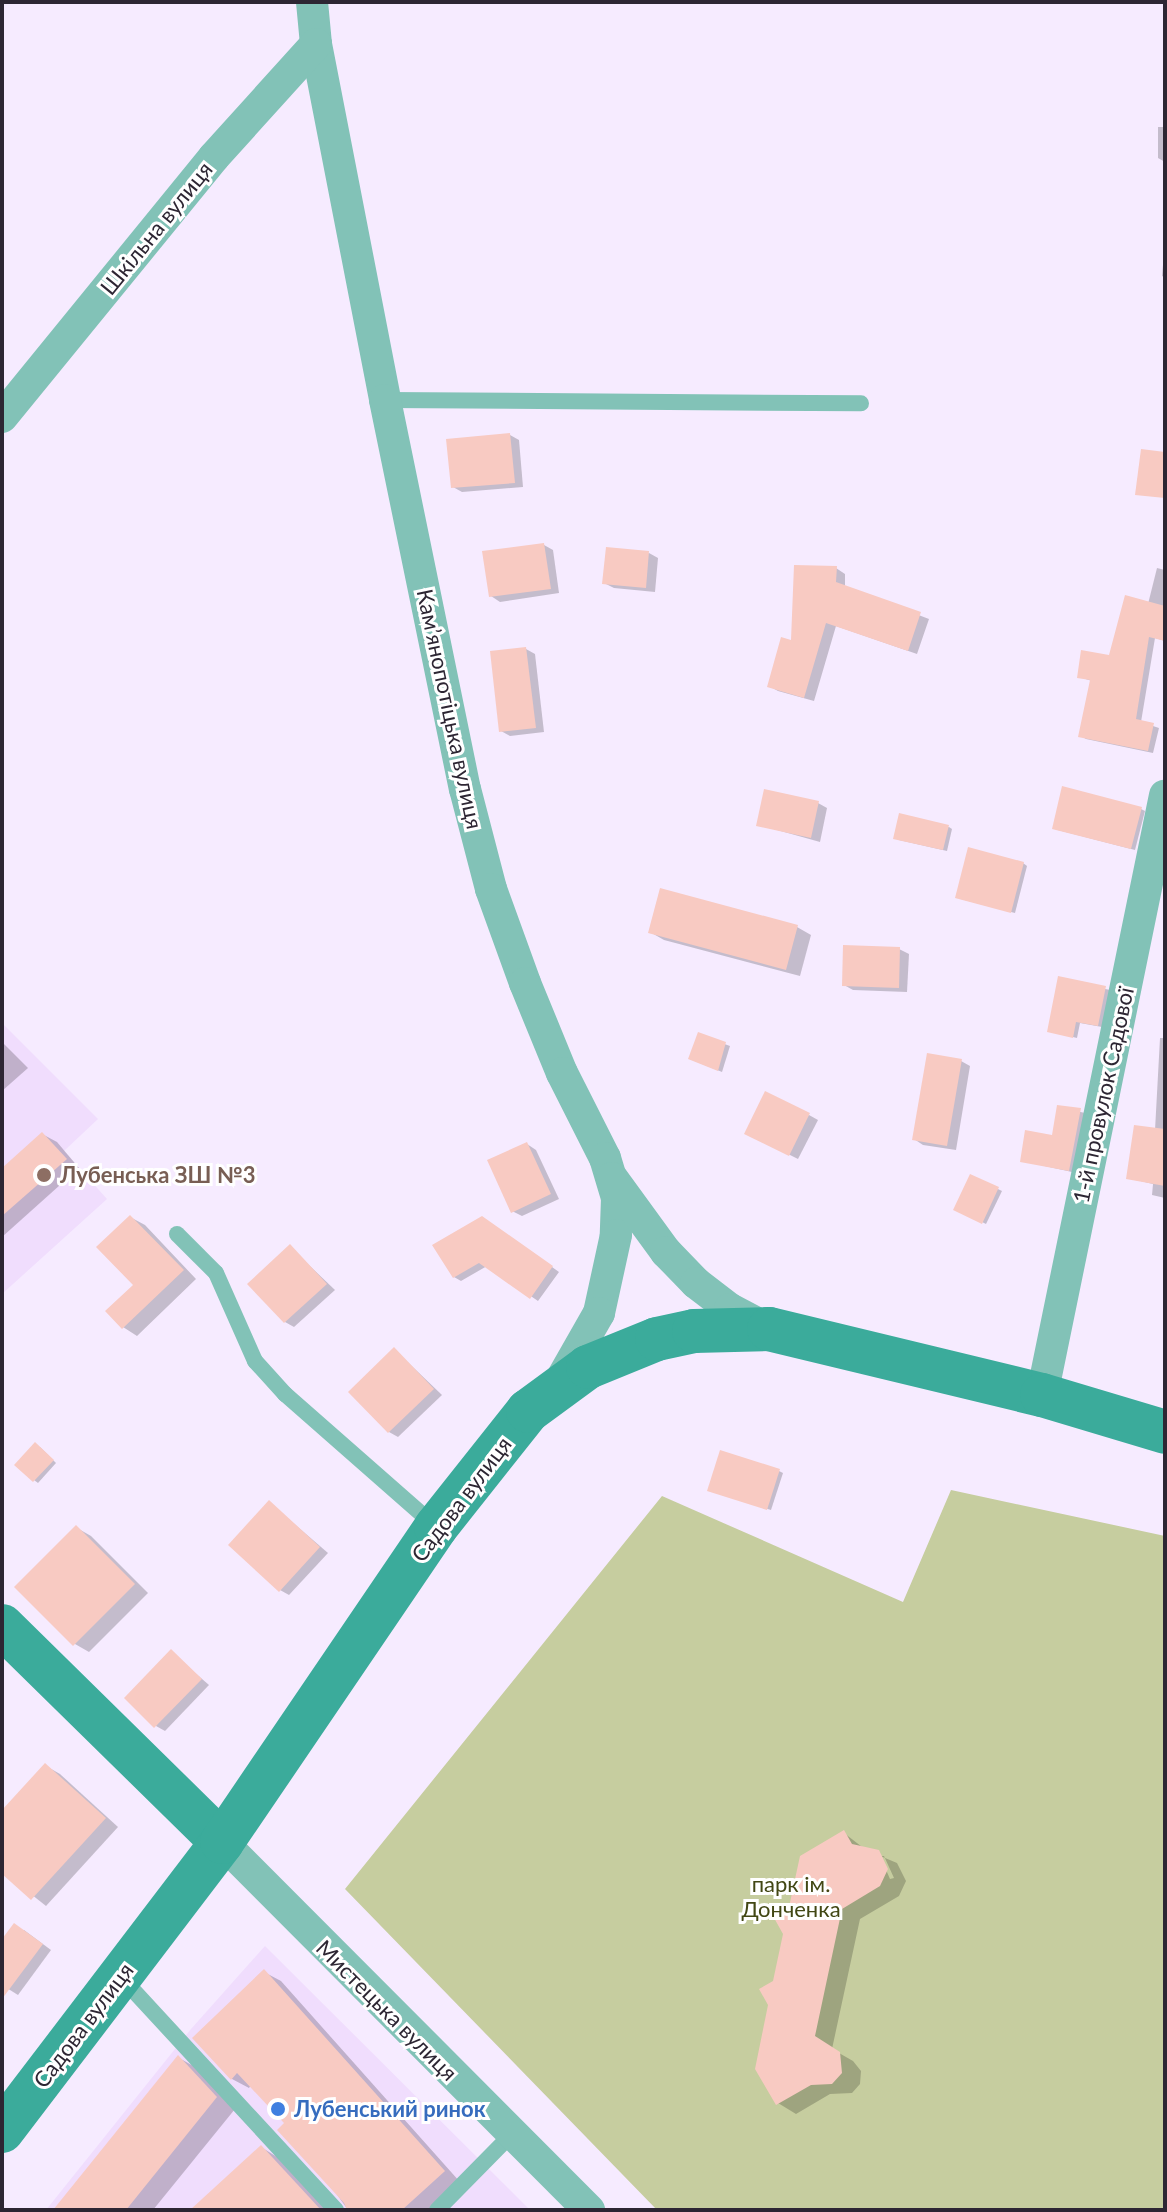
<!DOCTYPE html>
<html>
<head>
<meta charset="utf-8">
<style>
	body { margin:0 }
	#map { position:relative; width:1167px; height:2212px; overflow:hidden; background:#f6ebff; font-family:Lato,sans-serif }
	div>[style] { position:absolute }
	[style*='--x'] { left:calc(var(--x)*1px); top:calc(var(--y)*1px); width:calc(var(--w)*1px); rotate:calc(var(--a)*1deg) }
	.built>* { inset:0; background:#f0ddfd }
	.green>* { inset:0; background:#c6cd9f }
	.shadow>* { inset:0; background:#0003 }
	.building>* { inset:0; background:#f8cac2 }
	.service>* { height:16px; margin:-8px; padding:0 8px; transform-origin:8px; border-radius:8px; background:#82c2b7 }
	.minor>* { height:32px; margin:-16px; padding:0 16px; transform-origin:16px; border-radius:16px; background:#82c2b7 }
	.secondary>* { height:44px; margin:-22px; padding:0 22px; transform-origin:22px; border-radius:22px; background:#3bab9b }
	.dots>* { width:22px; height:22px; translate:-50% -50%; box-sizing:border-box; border:4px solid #fff; border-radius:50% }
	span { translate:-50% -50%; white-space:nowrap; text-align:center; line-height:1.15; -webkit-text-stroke:6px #fff; paint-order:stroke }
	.street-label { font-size:22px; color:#2d2633 }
	.education-label { font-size:22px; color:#785e54; font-weight:700 }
	.left { translate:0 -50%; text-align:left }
	.park-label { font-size:22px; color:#424714 }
	.shop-label { font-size:22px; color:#366cbe; font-weight:700 }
	.frame { position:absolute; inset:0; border:4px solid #2d2633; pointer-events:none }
</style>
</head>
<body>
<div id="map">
	<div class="built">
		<div style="clip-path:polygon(2px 1023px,98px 1119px,64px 1151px,107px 1199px,2px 1294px)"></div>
		<div style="clip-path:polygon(265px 1946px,530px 2210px,46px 2210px,191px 2029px)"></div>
	</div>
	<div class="green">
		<div style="clip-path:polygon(951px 1490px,1165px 1536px,1165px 2210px,657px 2210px,345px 1889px,662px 1496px,903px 1602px)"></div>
	</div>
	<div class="shadow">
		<div style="clip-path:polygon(1158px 127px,1165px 127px,1165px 162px,1158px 158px)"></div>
		<div style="clip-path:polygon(1165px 242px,1165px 278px,1162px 276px)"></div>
		<div style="clip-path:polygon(510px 435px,519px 440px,523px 487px,462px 492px,453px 487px)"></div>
		<div style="clip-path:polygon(544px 545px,553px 550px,559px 593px,500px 602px,491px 596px)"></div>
		<div style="clip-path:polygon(649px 553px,658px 558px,655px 592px,614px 588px,604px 583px)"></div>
		<div style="clip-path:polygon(836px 568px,845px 574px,845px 587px,929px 619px,917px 654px,836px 626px,814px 701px,778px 691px,769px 686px)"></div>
		<div style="clip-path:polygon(1157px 568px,1165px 570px,1165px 641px,1155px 638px,1141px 722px,1159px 728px,1153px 753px,1086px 739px,1081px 736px,1092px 681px,1079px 677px,1111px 657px,1148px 604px)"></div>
		<div style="clip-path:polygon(526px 649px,535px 654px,544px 732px,510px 736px,501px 731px)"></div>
		<div style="clip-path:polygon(818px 803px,827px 808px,820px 842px,759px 825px)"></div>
		<div style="clip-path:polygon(1141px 809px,1145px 811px,1135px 850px,1058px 830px)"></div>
		<div style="clip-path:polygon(949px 827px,952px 829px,947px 851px,899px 840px)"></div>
		<div style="clip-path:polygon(1023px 863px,1027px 866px,1015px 913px,961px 899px)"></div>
		<div style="clip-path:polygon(797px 927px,811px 935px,800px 976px,664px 940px,650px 932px)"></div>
		<div style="clip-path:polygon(899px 949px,909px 954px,907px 992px,853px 990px,844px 985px)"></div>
		<div style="clip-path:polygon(1060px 979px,1110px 990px,1102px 1027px,1080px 1023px,1077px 1038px,1049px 1031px)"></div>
		<div style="clip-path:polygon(699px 1035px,730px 1046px,722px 1072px,695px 1061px)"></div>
		<div style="clip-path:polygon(1160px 1038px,1165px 1038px,1165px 1198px,1152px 1195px,1153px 1184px,1128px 1178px,1155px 1130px)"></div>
		<div style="clip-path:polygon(2px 1042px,28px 1068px,2px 1091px)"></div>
		<div style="clip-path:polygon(961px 1061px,970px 1066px,956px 1150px,923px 1145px,914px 1139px)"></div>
		<div style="clip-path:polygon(1059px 1107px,1085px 1113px,1072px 1172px,1022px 1161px,1053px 1137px)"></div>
		<div style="clip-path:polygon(809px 1115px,818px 1120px,798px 1159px,756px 1138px)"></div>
		<div style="clip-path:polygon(42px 1134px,57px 1142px,79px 1168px,2px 1237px,2px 1171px)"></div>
		<div style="clip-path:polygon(527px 1144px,536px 1150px,559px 1199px,522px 1216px,512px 1211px)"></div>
		<div style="clip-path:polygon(971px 1176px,1002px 1191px,986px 1224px,956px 1209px)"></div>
		<div style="clip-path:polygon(130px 1217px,145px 1225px,196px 1279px,137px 1336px,123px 1327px,135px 1285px)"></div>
		<div style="clip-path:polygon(489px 1222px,559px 1272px,538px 1301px,487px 1266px,461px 1281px,454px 1277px)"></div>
		<div style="clip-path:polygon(290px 1247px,335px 1290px,294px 1327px,285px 1322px)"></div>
		<div style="clip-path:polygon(394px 1349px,442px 1395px,398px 1437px,389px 1432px)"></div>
		<div style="clip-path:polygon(40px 1447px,56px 1463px,38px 1483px,34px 1480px)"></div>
		<div style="clip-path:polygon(779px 1471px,783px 1473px,771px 1510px,713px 1492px)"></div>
		<div style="clip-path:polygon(270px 1503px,328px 1553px,289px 1595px,280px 1590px)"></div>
		<div style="clip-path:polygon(77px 1528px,91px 1536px,148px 1593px,89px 1652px,75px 1644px)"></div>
		<div style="clip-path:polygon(171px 1652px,209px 1685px,165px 1731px,156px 1726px)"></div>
		<div style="clip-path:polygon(46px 1766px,60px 1774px,118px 1827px,46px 1906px,2px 1871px,2px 1813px)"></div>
		<div style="clip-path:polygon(evenodd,844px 1833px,866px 1850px,897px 1863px,906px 1881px,899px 1896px,860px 1919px,832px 2049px,853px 2061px,861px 2071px,860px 2084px,852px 2093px,830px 2094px,796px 2114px,778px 2103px,775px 1982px,791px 1908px,844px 1833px,880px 1856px,884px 1856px,894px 1878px,890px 1879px,880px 1856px)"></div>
		<div style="clip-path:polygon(24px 1930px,51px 1950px,18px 1995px,2px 1985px,2px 1942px)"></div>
		<div style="clip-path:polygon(264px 1972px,281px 1981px,460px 2182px,429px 2210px,348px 2210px,286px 2123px,251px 2085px,249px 2088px,232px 2079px,195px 2038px)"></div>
		<div style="clip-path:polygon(179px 2058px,197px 2068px,235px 2109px,153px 2210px,55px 2210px)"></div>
		<div style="clip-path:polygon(261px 2147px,277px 2157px,327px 2210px,193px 2210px)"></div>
	</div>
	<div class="building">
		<div style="clip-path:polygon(510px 433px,515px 483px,451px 488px,446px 439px)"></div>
		<div style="clip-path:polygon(1141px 449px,1165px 452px,1165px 498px,1135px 495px)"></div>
		<div style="clip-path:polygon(544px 543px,551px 589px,489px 597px,482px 551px)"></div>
		<div style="clip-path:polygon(606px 547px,649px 551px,646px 588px,602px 584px)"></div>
		<div style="clip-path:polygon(794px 565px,837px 566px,836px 582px,921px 612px,908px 651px,826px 623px,804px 698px,767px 687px,781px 637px,791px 640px)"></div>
		<div style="clip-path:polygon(1125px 595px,1165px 606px,1165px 641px,1149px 637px,1136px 719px,1154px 723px,1148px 751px,1078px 737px,1090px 680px,1077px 678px,1081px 650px,1109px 655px)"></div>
		<div style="clip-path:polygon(526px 647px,536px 728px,499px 732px,490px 651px)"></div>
		<div style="clip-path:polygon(1062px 786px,1142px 807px,1131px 849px,1052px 829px)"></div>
		<div style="clip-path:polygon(764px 789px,819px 801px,811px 838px,756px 826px)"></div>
		<div style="clip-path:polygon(899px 813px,949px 825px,943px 850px,893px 839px)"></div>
		<div style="clip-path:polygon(968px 847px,1024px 862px,1011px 913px,955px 898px)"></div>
		<div style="clip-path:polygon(660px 888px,798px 925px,786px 970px,648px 933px)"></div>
		<div style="clip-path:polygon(843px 945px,900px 947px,899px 988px,842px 986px)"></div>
		<div style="clip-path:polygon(1058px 976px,1106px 986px,1098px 1026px,1076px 1022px,1073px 1038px,1047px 1032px)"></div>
		<div style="clip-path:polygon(698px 1032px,726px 1042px,718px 1071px,688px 1059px)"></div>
		<div style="clip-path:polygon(927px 1053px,962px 1059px,947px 1146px,912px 1140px)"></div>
		<div style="clip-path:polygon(765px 1091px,810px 1113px,789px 1156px,744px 1134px)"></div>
		<div style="clip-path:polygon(1057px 1105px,1081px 1108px,1069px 1171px,1020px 1162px,1025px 1130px,1052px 1135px)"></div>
		<div style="clip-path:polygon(1134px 1125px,1165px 1129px,1165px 1186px,1126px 1179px)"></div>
		<div style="clip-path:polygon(42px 1132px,67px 1159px,2px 1216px,2px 1168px)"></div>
		<div style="clip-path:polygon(527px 1142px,551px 1194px,511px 1213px,487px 1160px)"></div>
		<div style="clip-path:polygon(970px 1174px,999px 1187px,982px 1224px,953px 1210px)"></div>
		<div style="clip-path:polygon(130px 1215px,184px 1270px,122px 1329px,105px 1311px,133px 1285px,96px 1247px)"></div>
		<div style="clip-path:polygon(482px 1216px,553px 1266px,530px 1299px,479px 1263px,453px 1278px,432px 1245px)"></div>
		<div style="clip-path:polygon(290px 1244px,327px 1284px,284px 1323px,247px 1284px)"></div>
		<div style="clip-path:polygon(394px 1347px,434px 1389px,388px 1433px,348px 1392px)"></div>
		<div style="clip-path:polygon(35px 1442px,54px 1460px,33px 1482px,14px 1465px)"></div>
		<div style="clip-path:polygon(720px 1450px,780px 1469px,767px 1510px,707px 1491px)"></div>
		<div style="clip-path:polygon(269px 1500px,320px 1547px,279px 1592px,228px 1545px)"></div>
		<div style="clip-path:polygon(76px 1525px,135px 1584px,73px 1646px,14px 1587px)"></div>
		<div style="clip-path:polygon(171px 1649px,202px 1679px,154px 1728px,124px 1698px)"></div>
		<div style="clip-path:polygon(45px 1763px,106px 1818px,31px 1900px,2px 1874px,2px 1810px)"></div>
		<div style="clip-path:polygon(844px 1830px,852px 1844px,879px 1850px,888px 1869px,880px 1886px,842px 1909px,815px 2036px,840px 2052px,842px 2073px,832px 2084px,811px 2085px,776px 2105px,755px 2069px,768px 2005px,759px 1989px,773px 1981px,783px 1934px,773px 1916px,789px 1907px,800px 1856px)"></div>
		<div style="clip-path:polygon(14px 1923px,43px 1944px,2px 1999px,2px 1939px)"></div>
		<div style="clip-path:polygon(264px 1969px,445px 2171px,402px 2210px,347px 2210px,344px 2203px,277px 2130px,284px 2123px,237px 2073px,231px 2080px,192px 2038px)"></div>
		<div style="clip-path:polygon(178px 2055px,217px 2097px,126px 2210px,53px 2210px)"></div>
		<div style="clip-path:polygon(261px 2145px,321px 2210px,190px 2210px)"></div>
	</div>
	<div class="service">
		<div style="--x:385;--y:400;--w:476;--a:0.4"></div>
		<div style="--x:177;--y:1234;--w:55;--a:45"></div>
		<div style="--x:216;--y:1273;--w:96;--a:66.1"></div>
		<div style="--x:255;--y:1361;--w:45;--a:47.7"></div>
		<div style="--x:285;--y:1394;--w:200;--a:41.3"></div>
		<div style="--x:121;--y:1977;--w:317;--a:47.3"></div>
		<div style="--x:437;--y:2210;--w:107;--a:-45.4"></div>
	</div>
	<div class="minor">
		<div style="--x:312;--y:2;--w:42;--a:84.6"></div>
		<div style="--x:316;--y:44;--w:363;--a:79"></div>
		<div style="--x:385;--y:400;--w:397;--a:78.4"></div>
		<div style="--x:465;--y:789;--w:103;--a:75.4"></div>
		<div style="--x:491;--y:889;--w:100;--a:70.1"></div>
		<div style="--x:525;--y:983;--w:97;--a:67.7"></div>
		<div style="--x:562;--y:1073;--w:95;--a:63.2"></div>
		<div style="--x:605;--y:1158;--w:42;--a:73.3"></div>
		<div style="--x:617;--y:1198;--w:37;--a:92"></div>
		<div style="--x:616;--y:1235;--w:80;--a:102.3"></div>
		<div style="--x:599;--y:1313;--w:81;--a:119.7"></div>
		<div style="--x:2;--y:417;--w:335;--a:-50.8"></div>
		<div style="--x:214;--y:157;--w:152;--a:-47.9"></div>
		<div style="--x:612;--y:1178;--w:92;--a:53.9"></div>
		<div style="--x:666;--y:1252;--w:43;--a:45.9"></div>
		<div style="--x:696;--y:1283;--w:43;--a:37.4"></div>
		<div style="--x:730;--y:1309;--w:41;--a:27.8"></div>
		<div style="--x:1042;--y:1395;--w:612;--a:-78.41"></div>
		<div style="--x:222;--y:1842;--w:520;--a:45.08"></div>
	</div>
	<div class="secondary">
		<div style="--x:2;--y:1626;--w:308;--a:44.5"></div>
		<div style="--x:2;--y:2131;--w:363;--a:-52.7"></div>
		<div style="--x:222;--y:1842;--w:381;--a:-55.8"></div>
		<div style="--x:436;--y:1527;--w:148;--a:-51.6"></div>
		<div style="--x:528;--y:1411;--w:74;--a:-36.3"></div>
		<div style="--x:588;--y:1367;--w:74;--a:-22.1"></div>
		<div style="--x:657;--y:1339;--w:38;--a:-12"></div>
		<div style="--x:694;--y:1331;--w:75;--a:-1.5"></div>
		<div style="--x:769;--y:1329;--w:281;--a:13.6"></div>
		<div style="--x:1042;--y:1395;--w:128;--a:16.7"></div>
	</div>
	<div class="dots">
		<div style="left:44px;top:1175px;background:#8d6e63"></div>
		<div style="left:278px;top:2109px;background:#3f7fe0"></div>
	</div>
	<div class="street-label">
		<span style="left:156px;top:228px;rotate:-51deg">Шкільна вулиця</span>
		<span style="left:450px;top:709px;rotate:78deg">Камʼянопотіцька вулиця</span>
		<span style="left:1103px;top:1095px;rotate:-78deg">1-й провулок Садової</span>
		<span style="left:461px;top:1499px;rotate:-53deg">Садова вулиця</span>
		<span style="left:387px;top:2010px;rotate:45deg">Мистецька вулиця</span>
		<span style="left:83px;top:2025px;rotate:-53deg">Садова вулиця</span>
	</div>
	<div class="education-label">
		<span class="left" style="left:60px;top:1175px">Лубенська ЗШ №3</span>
	</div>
	<div class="park-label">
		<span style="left:791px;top:1896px">парк ім.<br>Донченка</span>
	</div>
	<div class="shop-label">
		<span class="left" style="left:294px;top:2109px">Лубенський ринок</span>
	</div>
	<div class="frame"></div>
</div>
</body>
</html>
